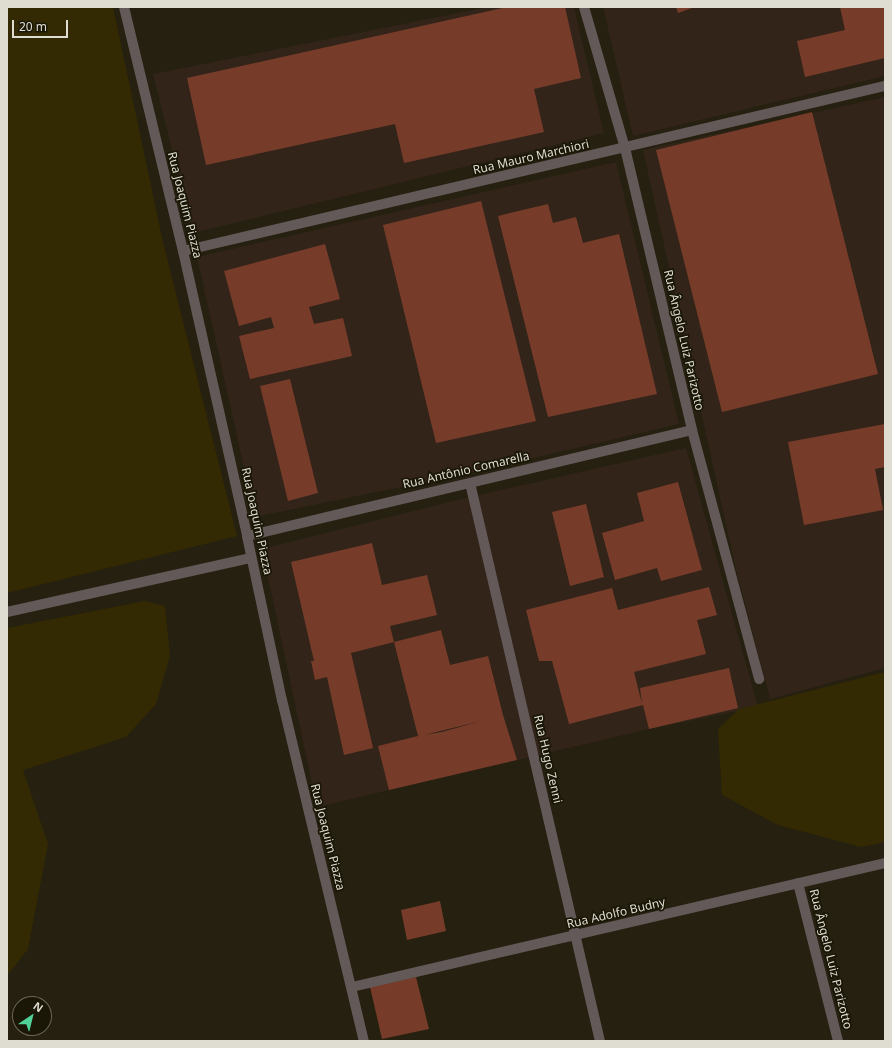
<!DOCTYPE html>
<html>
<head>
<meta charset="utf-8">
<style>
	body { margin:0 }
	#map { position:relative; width:892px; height:1048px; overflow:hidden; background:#25200f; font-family:"Noto Sans",sans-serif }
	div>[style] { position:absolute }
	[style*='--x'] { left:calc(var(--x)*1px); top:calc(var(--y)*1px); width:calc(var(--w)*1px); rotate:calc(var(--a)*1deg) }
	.industrial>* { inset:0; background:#33241a }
	.green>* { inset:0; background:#332a03 }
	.building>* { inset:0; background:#773c29 }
	.minor>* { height:10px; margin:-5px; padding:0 5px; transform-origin:5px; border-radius:5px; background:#645959 }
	span { translate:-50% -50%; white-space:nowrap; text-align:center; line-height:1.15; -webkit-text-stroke:3.5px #1b1707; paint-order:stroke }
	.street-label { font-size:12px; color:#dfdcd2 }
	.frame { position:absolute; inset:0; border:8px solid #dfdcd2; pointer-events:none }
	.north { position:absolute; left:12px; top:996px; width:40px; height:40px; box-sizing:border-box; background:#1b1707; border:1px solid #696658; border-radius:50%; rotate:35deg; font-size:11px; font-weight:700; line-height:16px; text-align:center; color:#dfdcd2 }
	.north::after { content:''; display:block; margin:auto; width:14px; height:18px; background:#50d398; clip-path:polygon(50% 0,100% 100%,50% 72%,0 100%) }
	.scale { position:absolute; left:12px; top:20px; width:56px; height:18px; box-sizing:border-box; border:2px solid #dfdcd2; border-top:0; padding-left:5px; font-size:12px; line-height:14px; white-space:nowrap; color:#dfdcd2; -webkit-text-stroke:3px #1b1707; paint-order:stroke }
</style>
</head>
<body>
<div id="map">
	<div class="industrial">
		<div style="clip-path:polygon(488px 7px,574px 7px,604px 133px,193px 233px,153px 74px)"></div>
		<div style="clip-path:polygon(603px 7px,885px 7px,885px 76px,633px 136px)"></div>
		<div style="clip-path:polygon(885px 97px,885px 668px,770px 699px,736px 569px,643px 150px)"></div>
		<div style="clip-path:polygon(616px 162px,679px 424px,469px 473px,255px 517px,197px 257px)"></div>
		<div style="clip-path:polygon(686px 448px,758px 707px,649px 729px,317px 807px,262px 549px,457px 500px)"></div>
	</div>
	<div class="green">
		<div style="clip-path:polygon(7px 7px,113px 7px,163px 242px,237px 536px,7px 593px)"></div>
		<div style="clip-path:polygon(145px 601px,165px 606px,170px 656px,156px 704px,126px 737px,23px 770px,48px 844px,28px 949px,7px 976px,7px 628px)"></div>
		<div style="clip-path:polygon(885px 672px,885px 842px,861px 847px,778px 825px,722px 795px,718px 729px,739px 709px)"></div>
	</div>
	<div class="building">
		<div style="clip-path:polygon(507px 7px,565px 7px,581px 78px,534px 89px,544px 132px,404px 163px,395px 124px,206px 165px,187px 78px)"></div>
		<div style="clip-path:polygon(676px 7px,695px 7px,678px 13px)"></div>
		<div style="clip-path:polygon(840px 7px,885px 7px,885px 58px,805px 77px,797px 41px,845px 30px)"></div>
		<div style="clip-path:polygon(812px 112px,878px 374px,722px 412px,656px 150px)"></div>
		<div style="clip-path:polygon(481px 201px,536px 421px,436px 443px,383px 225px)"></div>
		<div style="clip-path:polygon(548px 204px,553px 223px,576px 217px,583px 243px,619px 234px,657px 394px,548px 417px,498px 216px)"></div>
		<div style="clip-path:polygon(325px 244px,340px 299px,309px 307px,314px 324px,343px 318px,352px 356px,250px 379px,239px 336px,274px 328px,271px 317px,239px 326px,224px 271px)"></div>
		<div style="clip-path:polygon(290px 379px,318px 493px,288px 501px,260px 386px)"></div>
		<div style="clip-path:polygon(885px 424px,885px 467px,875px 469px,883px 510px,804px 525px,788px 442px)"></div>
		<div style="clip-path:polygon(678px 482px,702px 570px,661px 581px,657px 568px,615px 580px,602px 533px,644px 521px,637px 493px)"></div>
		<div style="clip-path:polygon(586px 504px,604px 577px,570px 586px,552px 512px)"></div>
		<div style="clip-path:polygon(evenodd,372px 543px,382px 585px,427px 575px,437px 615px,390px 626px,394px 642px,441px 630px,450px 665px,488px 656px,503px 715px,517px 760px,389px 790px,378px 746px,418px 736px,394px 642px,351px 653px,373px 748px,344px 755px,327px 677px,315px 680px,311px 661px,314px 661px,291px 562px,372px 543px,481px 721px,442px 732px,424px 735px,481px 721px)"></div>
		<div style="clip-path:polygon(709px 587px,717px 615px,697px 620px,706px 654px,634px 672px,642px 704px,640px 688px,729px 668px,738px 708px,649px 729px,643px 705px,569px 724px,552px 661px,539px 661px,526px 610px,612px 588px,618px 610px)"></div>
		<div style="clip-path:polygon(440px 901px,446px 931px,407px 940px,401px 910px)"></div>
		<div style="clip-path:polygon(416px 977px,429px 1029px,382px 1039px,370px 987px)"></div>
	</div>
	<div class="minor">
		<div style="--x:124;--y:7;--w:251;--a:76.4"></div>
		<div style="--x:183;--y:251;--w:292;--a:77.3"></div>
		<div style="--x:247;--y:536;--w:168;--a:78"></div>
		<div style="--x:282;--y:700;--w:351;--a:76.5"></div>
		<div style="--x:584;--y:7;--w:147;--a:73.8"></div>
		<div style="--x:625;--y:148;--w:290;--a:76.6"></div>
		<div style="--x:692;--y:430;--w:258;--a:74.9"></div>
		<div style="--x:183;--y:251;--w:721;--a:-13.23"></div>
		<div style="--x:470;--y:483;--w:573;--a:76.89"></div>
		<div style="--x:247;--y:536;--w:457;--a:-13.4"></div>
		<div style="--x:7;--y:612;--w:250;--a:-12.5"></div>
		<div style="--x:798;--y:883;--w:163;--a:75.8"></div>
		<div style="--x:352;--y:987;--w:547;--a:-13.1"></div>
	</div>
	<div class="street-label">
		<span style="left:531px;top:157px;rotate:-13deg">Rua Mauro Marchiori</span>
		<span style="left:185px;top:205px;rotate:76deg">Rua Joaquim Piazza</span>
		<span style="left:684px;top:340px;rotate:77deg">Rua Ângelo Luiz Parizotto</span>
		<span style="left:466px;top:470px;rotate:-13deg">Rua Antônio Comarella</span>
		<span style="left:257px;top:521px;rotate:78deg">Rua Joaquim Piazza</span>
		<span style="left:548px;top:759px;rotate:77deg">Rua Hugo Zenni</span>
		<span style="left:328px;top:837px;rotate:76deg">Rua Joaquim Piazza</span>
		<span style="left:616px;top:913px;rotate:-13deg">Rua Adolfo Budny</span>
		<span style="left:831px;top:959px;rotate:76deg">Rua Ângelo Luiz Parizotto</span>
	</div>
	<div class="frame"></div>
	<div class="north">N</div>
	<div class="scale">20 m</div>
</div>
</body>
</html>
